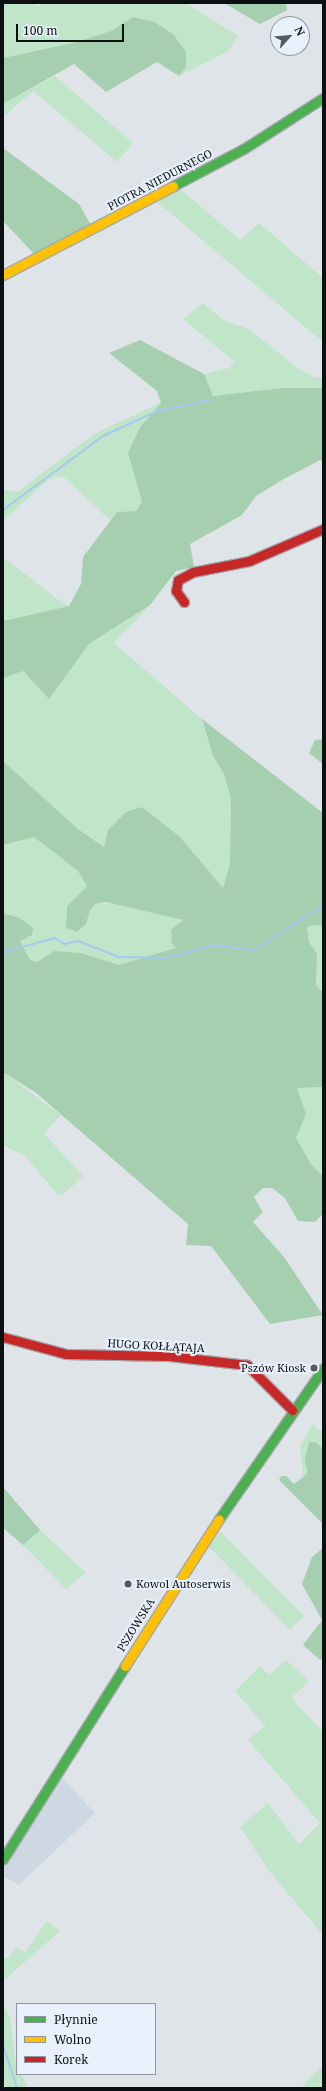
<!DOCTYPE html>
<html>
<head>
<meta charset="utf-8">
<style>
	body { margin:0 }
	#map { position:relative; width:326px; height:2091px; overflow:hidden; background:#dfe4e9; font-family:"Noto Serif",serif }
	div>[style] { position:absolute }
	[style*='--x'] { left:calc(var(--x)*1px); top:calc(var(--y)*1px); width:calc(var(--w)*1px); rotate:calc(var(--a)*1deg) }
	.built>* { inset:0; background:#ced8e2 }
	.green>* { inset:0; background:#c1e5c9 }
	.forest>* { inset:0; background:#a5cfae }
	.stream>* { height:2px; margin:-1px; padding:0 1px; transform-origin:1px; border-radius:1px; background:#a6c9f1 }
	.roads { filter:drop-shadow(1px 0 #a4a8ac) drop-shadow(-1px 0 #a4a8ac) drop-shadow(0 1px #a4a8ac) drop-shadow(0 -1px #a4a8ac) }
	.fast>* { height:9px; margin:-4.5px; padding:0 4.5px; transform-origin:4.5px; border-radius:4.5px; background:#4caf50 }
	.slow>* { height:9px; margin:-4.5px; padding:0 4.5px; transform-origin:4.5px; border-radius:4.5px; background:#ffc107 }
	.jam>* { height:9px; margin:-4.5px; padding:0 4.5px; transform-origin:4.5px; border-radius:4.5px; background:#c62828 }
	.dots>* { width:11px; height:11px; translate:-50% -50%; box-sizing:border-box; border:2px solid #e8f1fb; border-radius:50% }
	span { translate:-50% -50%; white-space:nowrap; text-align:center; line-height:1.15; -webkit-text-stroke:4px #e8f1fb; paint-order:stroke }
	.street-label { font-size:11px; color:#0d1013 }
	.poi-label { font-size:11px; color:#0d1013 }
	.right { translate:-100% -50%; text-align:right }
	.left { translate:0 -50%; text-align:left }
	.frame { position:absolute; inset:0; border:4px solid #0d1013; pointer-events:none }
	.legend { position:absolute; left:16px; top:2003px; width:140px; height:72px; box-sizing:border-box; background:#e8f1fb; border:1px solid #90979e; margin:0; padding:5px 7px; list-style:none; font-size:12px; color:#0d1013 }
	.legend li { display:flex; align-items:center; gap:8px; height:20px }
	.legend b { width:20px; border:1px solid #90979e }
	.north { position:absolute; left:270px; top:16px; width:40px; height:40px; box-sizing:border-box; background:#e8f1fb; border:1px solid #90979e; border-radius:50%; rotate:63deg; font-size:11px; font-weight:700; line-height:16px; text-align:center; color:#0d1013 }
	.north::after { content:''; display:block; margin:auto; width:14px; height:18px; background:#565a5e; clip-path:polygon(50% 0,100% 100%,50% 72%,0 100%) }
	.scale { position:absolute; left:16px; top:24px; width:108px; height:18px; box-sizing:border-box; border:2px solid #0d1013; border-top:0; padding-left:5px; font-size:12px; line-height:14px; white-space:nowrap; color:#0d1013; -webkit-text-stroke:3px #e8f1fb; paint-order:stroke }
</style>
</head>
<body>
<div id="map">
	<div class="built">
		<div style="clip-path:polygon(62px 1778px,95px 1813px,19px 1885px,3px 1876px,3px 1869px)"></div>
	</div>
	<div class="green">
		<div style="clip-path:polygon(3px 3px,33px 3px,38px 6px,44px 3px,186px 3px,238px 36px,228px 51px,179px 76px,186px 67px,133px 17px,111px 31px,73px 43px,3px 58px)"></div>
		<div style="clip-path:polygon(55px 76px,133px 143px,117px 162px,33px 91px,3px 117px,3px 104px)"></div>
		<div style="clip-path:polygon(178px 187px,240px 240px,259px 223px,323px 278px,323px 342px,156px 201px)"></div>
		<div style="clip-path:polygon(203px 303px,226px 322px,247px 328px,298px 368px,314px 377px,323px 378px,323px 388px,283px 388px,213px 396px,204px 374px,230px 368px,234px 361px,183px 319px)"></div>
		<div style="clip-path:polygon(161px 403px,140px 427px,128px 453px,142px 502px,136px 511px,117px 512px,110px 520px,63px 476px,49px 479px,3px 521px,3px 490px,17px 492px,94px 434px)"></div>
		<div style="clip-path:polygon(3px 557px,60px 601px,69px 606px,3px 621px)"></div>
		<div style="clip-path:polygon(150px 605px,114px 643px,202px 719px,213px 756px,224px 774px,231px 799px,230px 863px,223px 889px,180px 837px,126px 812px,108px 830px,105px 847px,78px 829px,3px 761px,3px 678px,23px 671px,49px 699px,89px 644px)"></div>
		<div style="clip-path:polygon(34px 837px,78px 871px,87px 886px,67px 906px,66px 928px,77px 932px,86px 924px,90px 910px,97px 903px,123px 904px,184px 920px,177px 947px,152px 958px,119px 965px,81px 953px,54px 951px,37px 962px,30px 960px,20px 941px,32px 935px,8px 913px,3px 913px,3px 845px)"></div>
		<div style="clip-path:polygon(313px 925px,323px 926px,323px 993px,316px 985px,317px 954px,309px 942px,307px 928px)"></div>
		<div style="clip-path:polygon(3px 1072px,61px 1115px,44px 1134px,83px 1176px,65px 1193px,58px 1195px,25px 1156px,3px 1145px)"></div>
		<div style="clip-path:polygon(323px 1087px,323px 1176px,311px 1164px,296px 1138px,306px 1114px,297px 1088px)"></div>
		<div style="clip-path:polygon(312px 1424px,323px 1432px,323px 1450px,305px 1469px,307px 1474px,303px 1477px,300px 1446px)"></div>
		<div style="clip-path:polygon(40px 1530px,86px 1573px,66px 1589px,23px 1545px)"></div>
		<div style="clip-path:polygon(220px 1531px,304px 1616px,290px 1630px,209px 1547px)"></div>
		<div style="clip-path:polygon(286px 1660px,309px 1681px,291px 1698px,323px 1732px,323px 1935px,269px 1871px,240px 1827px,268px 1803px,299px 1844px,320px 1823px,248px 1740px,265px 1726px,235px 1691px,260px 1666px,269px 1675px)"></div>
		<div style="clip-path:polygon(47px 1921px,60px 1931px,3px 1981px,3px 1956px,7px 1959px,16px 1947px,25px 1952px)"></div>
		<div style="clip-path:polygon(3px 2005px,10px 2017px,17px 2074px,22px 2074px,27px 2088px,6px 2088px,3px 2079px)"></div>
		<div style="clip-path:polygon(323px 2065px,323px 2088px,302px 2088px,304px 2084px)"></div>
	</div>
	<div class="forest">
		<div style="clip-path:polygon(224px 3px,286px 3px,287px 10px,260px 24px)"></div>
		<div style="clip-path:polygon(133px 17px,154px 22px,173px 34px,186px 52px,186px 67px,179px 76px,157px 62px,106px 92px,74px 64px,3px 104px,3px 58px,73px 43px,111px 31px)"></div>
		<div style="clip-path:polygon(3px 148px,79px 204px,92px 227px,36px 256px,3px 221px)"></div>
		<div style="clip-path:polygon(140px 340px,204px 374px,213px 396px,283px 388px,323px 388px,323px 462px,320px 460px,282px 480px,256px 496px,242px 515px,190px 544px,194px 567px,176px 571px,150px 605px,89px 644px,49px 699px,23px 671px,3px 678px,3px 621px,69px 606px,81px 584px,83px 557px,117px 512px,136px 511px,142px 502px,128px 453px,140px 427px,161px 403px,157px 391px,109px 353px)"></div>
		<div style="clip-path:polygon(202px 719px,323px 813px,323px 926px,313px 925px,307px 928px,309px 942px,317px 954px,316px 985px,323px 993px,323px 1087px,297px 1088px,306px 1114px,296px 1138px,311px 1164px,323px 1176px,323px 1214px,315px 1222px,298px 1221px,285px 1198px,272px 1188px,263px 1188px,254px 1197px,263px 1212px,253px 1222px,284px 1257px,323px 1315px,270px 1324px,211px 1246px,186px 1245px,188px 1224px,35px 1092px,3px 1072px,3px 913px,20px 918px,33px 928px,32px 935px,20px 941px,30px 960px,37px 962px,54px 951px,81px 953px,119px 965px,176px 948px,172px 944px,171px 930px,183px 920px,106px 902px,97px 903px,90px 910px,86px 924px,77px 932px,66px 928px,67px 906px,87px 886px,78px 871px,34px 837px,3px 845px,3px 761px,78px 829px,104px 847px,108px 830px,126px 812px,142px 807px,180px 837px,223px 888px,230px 863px,231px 799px,224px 774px,213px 756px)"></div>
		<div style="clip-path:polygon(323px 739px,323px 764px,309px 753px,315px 740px)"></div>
		<div style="clip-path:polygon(309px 1442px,316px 1442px,323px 1450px,323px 1524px,279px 1480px,281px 1476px,286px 1476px,294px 1484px,307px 1474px,305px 1459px)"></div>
		<div style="clip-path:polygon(3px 1487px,40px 1530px,23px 1545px,3px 1528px)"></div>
		<div style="clip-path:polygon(323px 1548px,323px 1658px,320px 1660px,303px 1645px,322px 1620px,302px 1584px,312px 1557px)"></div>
	</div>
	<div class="stream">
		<div style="--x:3;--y:510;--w:124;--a:-36.5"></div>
		<div style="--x:103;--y:436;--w:60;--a:-24.8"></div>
		<div style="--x:157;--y:411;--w:54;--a:-11.7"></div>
		<div style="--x:3;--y:952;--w:54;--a:-15.1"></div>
		<div style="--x:55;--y:938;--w:11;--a:34"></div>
		<div style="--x:64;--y:944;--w:14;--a:-12"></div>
		<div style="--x:78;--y:941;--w:44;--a:21.3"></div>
		<div style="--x:119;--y:957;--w:48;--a:1.2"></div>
		<div style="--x:167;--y:958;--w:48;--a:-15.8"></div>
		<div style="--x:213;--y:945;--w:41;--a:7"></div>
		<div style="--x:254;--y:950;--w:82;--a:-33.1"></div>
		<div style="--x:3;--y:2045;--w:45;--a:72"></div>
	</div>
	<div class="roads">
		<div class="fast">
			<div style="--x:173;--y:186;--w:81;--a:-27.8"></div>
			<div style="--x:245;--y:148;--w:93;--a:-32.7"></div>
			<div style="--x:219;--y:1519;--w:183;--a:-55.3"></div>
			<div style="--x:3;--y:1859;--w:228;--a:-57.7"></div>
		</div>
		<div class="slow">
			<div style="--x:3;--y:275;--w:192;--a:-27.6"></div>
			<div style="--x:125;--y:1666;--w:174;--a:-57.4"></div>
		</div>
		<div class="jam">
			<div style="--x:184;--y:602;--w:14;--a:-126"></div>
			<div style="--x:176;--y:591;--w:11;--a:-80"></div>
			<div style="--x:178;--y:580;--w:17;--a:-28"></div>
			<div style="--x:193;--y:572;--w:57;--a:-11.1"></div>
			<div style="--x:249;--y:561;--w:81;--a:-23.4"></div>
			<div style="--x:3;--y:1337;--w:65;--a:15.1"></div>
			<div style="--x:66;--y:1354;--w:103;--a:1.1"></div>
			<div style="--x:169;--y:1356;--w:79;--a:6.6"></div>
			<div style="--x:247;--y:1365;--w:64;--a:45"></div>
		</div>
	</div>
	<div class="dots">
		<div style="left:314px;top:1368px;background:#565a5e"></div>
		<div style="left:128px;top:1584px;background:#565a5e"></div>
	</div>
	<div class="street-label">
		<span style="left:160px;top:180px;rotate:-28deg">PIOTRA NIEDURNEGO</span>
		<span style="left:156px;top:1346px;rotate:3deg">HUGO KOŁŁĄTAJA</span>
		<span style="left:136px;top:1625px;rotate:-58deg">PSZOWSKA</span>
	</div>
	<div class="poi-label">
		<span class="right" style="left:306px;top:1368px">Pszów Kiosk</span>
		<span class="left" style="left:136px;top:1584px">Kowol Autoserwis</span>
	</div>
	<div class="frame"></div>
	<ul class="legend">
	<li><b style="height:5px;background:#4caf50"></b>Płynnie</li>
	<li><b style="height:5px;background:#ffc107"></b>Wolno</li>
	<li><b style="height:5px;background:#c62828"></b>Korek</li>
	</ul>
	<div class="north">N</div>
	<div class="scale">100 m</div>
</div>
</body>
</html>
